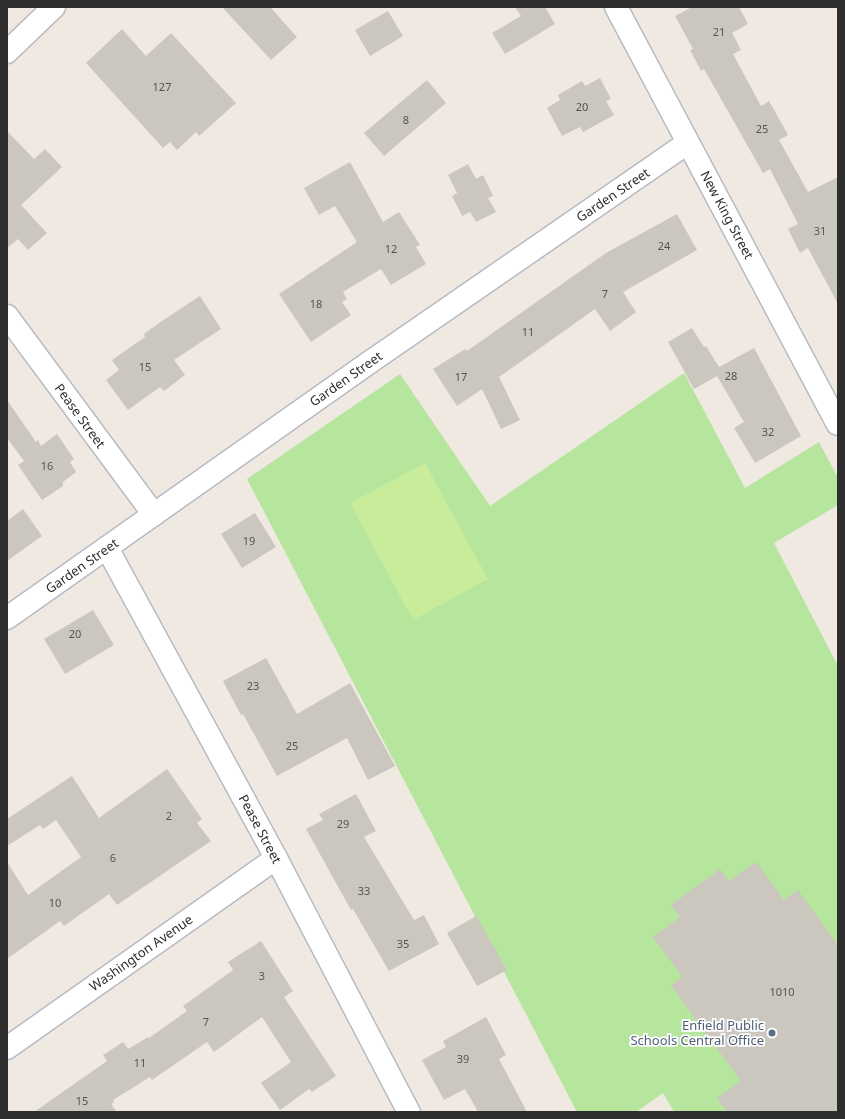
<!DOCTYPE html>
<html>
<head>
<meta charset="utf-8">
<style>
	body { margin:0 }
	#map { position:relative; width:845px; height:1119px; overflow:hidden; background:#efe9e1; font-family:"Noto Sans",sans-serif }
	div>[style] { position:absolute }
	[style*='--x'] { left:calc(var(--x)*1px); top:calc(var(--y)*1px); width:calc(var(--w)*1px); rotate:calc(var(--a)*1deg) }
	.green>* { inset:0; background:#b6e59e }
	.pitch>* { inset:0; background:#c9ec9a }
	.building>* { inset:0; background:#cbc7bf }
	.roads { filter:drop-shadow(1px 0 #b4b7c1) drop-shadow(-1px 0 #b4b7c1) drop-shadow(0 1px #b4b7c1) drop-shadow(0 -1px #b4b7c1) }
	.minor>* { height:22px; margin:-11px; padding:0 11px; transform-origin:11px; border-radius:11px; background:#fff }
	.tertiary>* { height:22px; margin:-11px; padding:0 11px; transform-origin:11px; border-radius:11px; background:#fff }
	.dots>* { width:11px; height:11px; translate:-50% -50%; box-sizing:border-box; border:2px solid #fff; border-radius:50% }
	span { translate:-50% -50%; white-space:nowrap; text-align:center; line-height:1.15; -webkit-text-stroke:3.5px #fff; paint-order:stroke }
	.number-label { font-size:11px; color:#555452 }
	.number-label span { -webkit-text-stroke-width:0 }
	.street-label { font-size:13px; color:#2e2e2e }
	.service-label { font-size:13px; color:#4e5e75 }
	.right { translate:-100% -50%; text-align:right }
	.frame { position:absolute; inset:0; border:8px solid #2e2e2e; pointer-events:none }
</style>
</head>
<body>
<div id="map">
	<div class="green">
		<div style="clip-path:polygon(684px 373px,745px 488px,819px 442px,838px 478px,838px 505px,774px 543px,838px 666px,838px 1112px,674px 1112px,663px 1093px,636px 1112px,577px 1112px,247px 479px,400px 374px,490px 506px)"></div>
	</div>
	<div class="pitch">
		<div style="clip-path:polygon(425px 463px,488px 579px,413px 620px,350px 503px)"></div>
	</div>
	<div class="building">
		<div style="clip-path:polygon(222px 7px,270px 7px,297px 37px,271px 60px)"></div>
		<div style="clip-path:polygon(515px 7px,545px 7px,555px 24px,505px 54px,492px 33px,521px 16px)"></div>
		<div style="clip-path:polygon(692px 7px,739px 7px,748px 24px,732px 33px,741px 50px,733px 54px,761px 106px,769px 101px,788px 135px,779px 140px,808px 192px,838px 177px,838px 304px,808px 248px,800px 253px,788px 229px,798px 224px,770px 169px,763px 173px,704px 69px,701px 71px,690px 50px,693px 49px,675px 16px)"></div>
		<div style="clip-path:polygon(388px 11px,403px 36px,370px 56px,355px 30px)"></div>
		<div style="clip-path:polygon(122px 29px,146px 56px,171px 33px,236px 103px,199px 136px,196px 132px,177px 150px,170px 142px,163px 148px,86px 63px)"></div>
		<div style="clip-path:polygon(600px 78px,611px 99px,606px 101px,614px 115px,583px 132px,580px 127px,562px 136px,547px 108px,560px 100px,558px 95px,582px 81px,585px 86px)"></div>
		<div style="clip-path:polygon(427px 80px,446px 103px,384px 156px,364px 133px)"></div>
		<div style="clip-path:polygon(7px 131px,34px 159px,45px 149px,62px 167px,21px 205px,47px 233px,28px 250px,18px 239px,7px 248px)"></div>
		<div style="clip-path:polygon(350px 162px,383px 222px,399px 212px,420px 245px,416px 247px,426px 264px,391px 285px,381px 269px,343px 292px,347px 299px,342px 302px,351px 315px,311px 342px,279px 294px,357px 242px,335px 206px,319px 215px,304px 188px)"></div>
		<div style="clip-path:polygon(468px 164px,476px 179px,483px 175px,493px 196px,488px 198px,496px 212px,476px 222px,470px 212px,462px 216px,452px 196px,457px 193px,448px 175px)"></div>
		<div style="clip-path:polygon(677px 214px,697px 250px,623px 292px,636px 312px,610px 331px,595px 309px,499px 377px,520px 420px,501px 429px,482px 389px,457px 406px,433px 369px,465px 349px,467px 351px,606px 253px)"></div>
		<div style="clip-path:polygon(200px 296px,221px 329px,174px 360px,185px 375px,164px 391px,160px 387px,128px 410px,106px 380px,119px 370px,112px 360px,145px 337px,144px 334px,159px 323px)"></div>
		<div style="clip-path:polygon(692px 328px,704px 347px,706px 346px,719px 367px,754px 348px,801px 436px,755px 463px,734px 428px,744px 422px,717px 376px,694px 389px,668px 342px)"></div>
		<div style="clip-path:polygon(7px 400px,36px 442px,38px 440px,41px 446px,57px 434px,74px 459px,70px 462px,76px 472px,63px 482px,63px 486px,42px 500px,18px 465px,24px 461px,7px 438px)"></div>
		<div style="clip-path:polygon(23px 509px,42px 536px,7px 561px,7px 521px)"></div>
		<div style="clip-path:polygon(255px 513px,276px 547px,242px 568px,221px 534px)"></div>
		<div style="clip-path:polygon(93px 610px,114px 645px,65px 674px,44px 639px)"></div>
		<div style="clip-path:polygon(266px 658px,297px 714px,350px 683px,395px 766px,368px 780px,347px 738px,277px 776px,243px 714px,241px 715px,223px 681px)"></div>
		<div style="clip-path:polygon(167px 769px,202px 819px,197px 823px,211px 841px,117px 905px,109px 894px,64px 926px,60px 921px,7px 959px,7px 862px,28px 895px,81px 857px,56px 820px,43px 829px,40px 825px,7px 846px,7px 819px,72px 776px,99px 818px)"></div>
		<div style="clip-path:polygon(356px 794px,376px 831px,364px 837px,414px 920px,424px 915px,439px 944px,389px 971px,353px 909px,351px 910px,306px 829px,323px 820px,319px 814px)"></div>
		<div style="clip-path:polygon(756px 862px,784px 900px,798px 890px,838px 945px,838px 1112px,727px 1112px,717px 1098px,741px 1081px,671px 986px,682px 977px,653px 937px,680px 917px,671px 905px,720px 869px,729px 881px)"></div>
		<div style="clip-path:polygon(476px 916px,507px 970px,477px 986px,447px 933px)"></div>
		<div style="clip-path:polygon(261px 941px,293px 991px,284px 997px,336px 1076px,312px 1092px,309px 1089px,280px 1110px,261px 1083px,291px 1062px,262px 1017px,214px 1052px,207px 1042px,152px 1080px,150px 1077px,113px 1100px,114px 1102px,111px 1104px,117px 1112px,34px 1112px,107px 1061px,103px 1055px,123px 1042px,128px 1049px,148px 1037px,149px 1038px,187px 1011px,183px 1006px,233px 970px,228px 962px)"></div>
		<div style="clip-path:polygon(486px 1017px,506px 1055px,499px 1059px,527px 1112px,478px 1112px,465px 1089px,444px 1100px,422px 1060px,446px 1047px,443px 1041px)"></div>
	</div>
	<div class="roads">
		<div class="minor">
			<div style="--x:616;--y:7;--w:472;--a:62"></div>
			<div style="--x:7;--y:316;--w:247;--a:53.5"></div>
			<div style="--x:107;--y:548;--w:353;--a:61.4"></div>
			<div style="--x:276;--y:858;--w:287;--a:62.4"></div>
			<div style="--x:7;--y:618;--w:444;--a:-35.2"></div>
			<div style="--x:370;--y:362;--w:386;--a:-34.6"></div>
			<div style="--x:7;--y:1048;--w:329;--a:-35.2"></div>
		</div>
		<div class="tertiary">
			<div style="--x:7;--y:52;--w:65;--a:-43.8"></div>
		</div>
	</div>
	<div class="dots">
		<div style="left:772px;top:1033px;background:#5c6f8a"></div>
	</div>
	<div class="number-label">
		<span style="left:719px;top:32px">21</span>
		<span style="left:162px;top:87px">127</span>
		<span style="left:582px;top:107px">20</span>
		<span style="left:406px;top:120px">8</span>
		<span style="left:762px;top:129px">25</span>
		<span style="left:820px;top:231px">31</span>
		<span style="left:664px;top:246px">24</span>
		<span style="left:391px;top:249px">12</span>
		<span style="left:605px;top:294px">7</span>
		<span style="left:316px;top:304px">18</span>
		<span style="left:528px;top:332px">11</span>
		<span style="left:145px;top:367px">15</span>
		<span style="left:731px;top:376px">28</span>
		<span style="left:461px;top:377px">17</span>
		<span style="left:768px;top:432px">32</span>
		<span style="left:47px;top:466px">16</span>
		<span style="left:249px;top:541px">19</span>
		<span style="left:75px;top:634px">20</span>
		<span style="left:253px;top:686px">23</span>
		<span style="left:292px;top:746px">25</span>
		<span style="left:169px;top:816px">2</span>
		<span style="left:343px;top:824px">29</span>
		<span style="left:113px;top:858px">6</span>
		<span style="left:364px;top:891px">33</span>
		<span style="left:55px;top:903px">10</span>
		<span style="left:403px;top:944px">35</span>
		<span style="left:262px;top:976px">3</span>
		<span style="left:782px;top:992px">1010</span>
		<span style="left:206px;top:1022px">7</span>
		<span style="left:463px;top:1059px">39</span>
		<span style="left:140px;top:1063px">11</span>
		<span style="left:82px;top:1101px">15</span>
	</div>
	<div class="street-label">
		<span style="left:613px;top:195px;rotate:-34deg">Garden Street</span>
		<span style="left:727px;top:215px;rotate:62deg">New King Street</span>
		<span style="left:346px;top:379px;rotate:-35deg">Garden Street</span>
		<span style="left:80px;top:416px;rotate:54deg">Pease Street</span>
		<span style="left:82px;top:566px;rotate:-35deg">Garden Street</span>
		<span style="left:260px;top:829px;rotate:62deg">Pease Street</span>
		<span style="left:141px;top:953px;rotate:-35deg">Washington Avenue</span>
	</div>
	<div class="service-label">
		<span class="right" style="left:764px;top:1033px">Enfield Public<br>Schools Central Office</span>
	</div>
	<div class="frame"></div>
</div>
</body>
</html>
